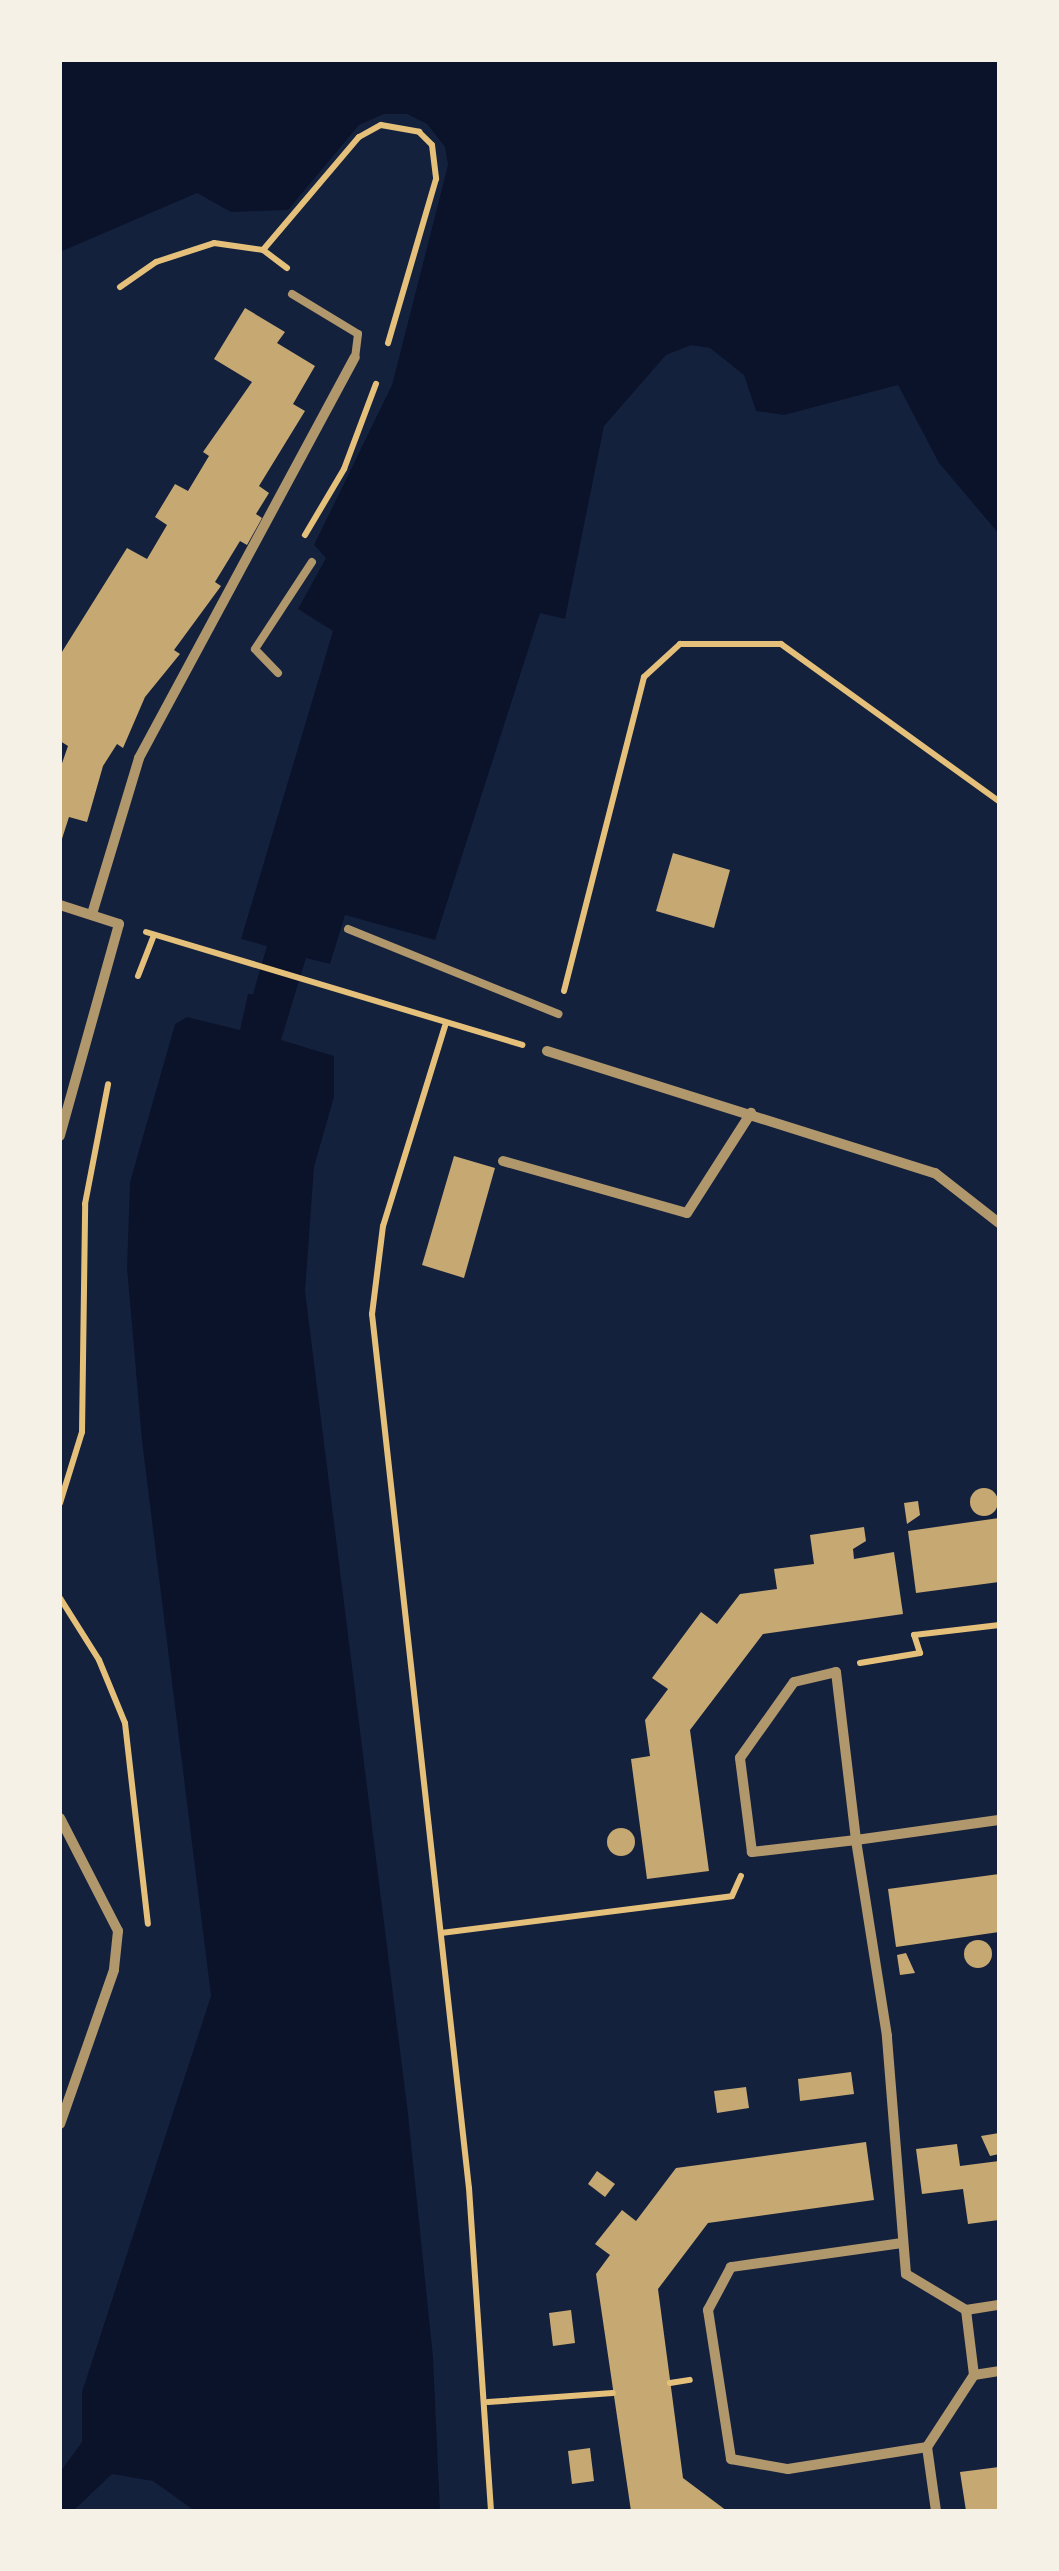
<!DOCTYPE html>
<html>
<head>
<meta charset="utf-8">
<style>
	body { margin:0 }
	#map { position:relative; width:1059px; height:2571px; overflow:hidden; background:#14213d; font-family:"Times New Roman",serif }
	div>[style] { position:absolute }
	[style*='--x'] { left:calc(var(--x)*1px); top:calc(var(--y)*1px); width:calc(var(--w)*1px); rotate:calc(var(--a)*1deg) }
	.water>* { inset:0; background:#0b132b }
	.building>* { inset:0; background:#c6a872 }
	.round { border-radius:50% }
	.path>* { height:6px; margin:-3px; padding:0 3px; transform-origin:3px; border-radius:3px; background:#e5c07b }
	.service>* { height:8px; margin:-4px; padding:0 4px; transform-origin:4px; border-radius:4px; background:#b1986c }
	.minor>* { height:10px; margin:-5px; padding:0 5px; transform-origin:5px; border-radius:5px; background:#b1986c }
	span { translate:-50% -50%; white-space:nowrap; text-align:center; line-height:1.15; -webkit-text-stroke:8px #f6f1e7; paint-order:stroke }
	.frame { position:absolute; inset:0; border:62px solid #f6f1e7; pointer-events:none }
</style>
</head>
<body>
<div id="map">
	<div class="water">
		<div style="clip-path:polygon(60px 60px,999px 60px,999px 534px,939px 463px,898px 385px,784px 415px,756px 411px,744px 375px,710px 348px,691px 345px,666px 355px,604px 426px,565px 619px,540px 613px,435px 940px,345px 915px,330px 964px,306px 958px,281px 1040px,334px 1056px,334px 1097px,314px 1167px,305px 1291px,408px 2114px,433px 2357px,440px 2511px,195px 2511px,153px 2481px,112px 2474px,73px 2511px,60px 2511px,60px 2472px,82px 2442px,82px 2392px,211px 1996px,142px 1441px,127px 1268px,130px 1182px,175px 1024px,187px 1017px,240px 1030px,248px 994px,253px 994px,267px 946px,241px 939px,333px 631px,298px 609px,326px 558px,314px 545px,392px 385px,448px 165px,445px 147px,427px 124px,407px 114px,384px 114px,359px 125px,288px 210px,231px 212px,197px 193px,60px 252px)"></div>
	</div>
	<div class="building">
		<div style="clip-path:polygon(245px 308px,285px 332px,277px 343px,315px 366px,293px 404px,305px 411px,259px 486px,269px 493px,256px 514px,262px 518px,247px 545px,240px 541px,215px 582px,221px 586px,174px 650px,180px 654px,145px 697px,123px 748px,117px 744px,103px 766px,87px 822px,69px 817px,60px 845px,60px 769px,68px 746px,60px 741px,60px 655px,127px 548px,147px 559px,167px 525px,155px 517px,175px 484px,188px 491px,209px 456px,203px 452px,252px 382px,214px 359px)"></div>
		<div style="clip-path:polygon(673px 853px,730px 870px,714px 928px,656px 911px)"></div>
		<div style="clip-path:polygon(454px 1156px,495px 1168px,464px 1278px,422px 1265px)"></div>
		<div class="round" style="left:970px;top:1488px;width:28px;height:28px"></div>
		<div style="clip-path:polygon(918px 1501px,920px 1515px,907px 1524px,904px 1503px)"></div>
		<div style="clip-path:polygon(999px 1518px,999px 1582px,916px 1593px,908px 1531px)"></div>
		<div style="clip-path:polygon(864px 1527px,866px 1541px,853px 1549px,854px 1559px,894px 1552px,903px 1614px,763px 1634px,690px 1730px,709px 1871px,647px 1879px,631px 1759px,650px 1756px,645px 1720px,668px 1689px,652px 1678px,701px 1612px,717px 1624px,740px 1594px,777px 1589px,774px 1569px,814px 1564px,810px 1535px)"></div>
		<div class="round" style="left:607px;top:1828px;width:28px;height:28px"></div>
		<div style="clip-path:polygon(999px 1874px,999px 1932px,896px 1947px,888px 1889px)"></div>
		<div class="round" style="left:964px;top:1940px;width:28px;height:28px"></div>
		<div style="clip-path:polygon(906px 1953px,915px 1973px,900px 1975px,897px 1955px)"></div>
		<div style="clip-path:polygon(851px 2072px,854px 2094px,800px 2101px,798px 2079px)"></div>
		<div style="clip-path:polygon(746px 2087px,749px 2108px,717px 2113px,714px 2091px)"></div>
		<div style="clip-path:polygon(999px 2133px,999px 2154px,990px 2156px,981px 2136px)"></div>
		<div style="clip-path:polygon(866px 2142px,874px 2200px,708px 2223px,658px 2289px,683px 2478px,727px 2511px,631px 2511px,596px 2274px,610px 2255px,595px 2244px,622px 2210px,636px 2221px,676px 2168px)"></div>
		<div style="clip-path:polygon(957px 2144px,960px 2166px,999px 2161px,999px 2220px,968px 2224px,963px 2189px,922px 2194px,916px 2149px)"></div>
		<div style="clip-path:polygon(597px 2171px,615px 2184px,605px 2197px,588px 2184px)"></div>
		<div style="clip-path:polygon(571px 2310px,575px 2343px,553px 2346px,549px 2313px)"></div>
		<div style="clip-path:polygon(590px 2448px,594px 2481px,572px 2484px,568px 2451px)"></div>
		<div style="clip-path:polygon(999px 2467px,999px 2511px,966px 2511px,960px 2472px)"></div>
	</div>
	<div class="path">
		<div style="--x:287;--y:268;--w:30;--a:-143"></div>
		<div style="--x:263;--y:250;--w:148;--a:-49.7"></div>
		<div style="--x:359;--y:137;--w:25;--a:-29"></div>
		<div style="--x:381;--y:125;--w:39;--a:10"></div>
		<div style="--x:419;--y:132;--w:18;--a:45"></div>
		<div style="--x:432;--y:145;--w:34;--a:83"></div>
		<div style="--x:436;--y:179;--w:171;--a:106.3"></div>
		<div style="--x:120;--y:287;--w:44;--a:-34.8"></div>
		<div style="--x:156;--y:262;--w:61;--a:-18.1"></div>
		<div style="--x:214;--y:243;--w:49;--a:8.1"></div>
		<div style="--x:305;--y:535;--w:77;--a:-59.4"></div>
		<div style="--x:344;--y:469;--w:91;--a:-69.4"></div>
		<div style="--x:146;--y:932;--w:393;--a:16.7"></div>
		<div style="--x:138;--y:976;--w:44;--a:-68.7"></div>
		<div style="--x:564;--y:991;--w:324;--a:-75.7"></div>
		<div style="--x:644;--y:677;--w:49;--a:-42.5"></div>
		<div style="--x:680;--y:644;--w:101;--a:0"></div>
		<div style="--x:781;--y:644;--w:269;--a:35.8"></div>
		<div style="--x:445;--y:1026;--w:209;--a:107.2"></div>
		<div style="--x:383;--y:1226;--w:89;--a:97.1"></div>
		<div style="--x:372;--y:1314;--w:879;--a:83.67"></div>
		<div style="--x:469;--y:2188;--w:324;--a:86.1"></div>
		<div style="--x:60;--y:1503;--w:74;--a:-72.8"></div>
		<div style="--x:82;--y:1432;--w:228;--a:-89.2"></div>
		<div style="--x:85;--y:1204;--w:122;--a:-79.1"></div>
		<div style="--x:60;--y:1598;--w:73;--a:57.8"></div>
		<div style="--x:99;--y:1660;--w:68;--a:67.6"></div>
		<div style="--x:125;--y:1723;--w:202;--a:83.5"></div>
		<div style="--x:860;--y:1663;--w:61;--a:-9.5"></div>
		<div style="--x:920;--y:1653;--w:19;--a:-108"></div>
		<div style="--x:914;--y:1635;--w:86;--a:-6.7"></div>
		<div style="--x:441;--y:1933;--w:293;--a:-7.2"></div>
		<div style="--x:732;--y:1896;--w:22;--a:-66"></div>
		<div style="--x:670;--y:2383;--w:20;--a:-9"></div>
		<div style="--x:488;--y:2402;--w:125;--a:-4.1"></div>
	</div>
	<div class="service">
		<div style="--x:292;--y:294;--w:77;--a:31.2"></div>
		<div style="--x:358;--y:334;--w:23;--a:97"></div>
		<div style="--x:278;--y:673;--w:33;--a:-134"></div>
		<div style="--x:255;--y:649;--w:104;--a:-56.8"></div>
		<div style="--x:348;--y:929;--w:227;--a:22"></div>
	</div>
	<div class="minor">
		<div style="--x:60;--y:905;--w:62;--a:17.9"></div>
		<div style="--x:119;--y:924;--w:220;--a:105.6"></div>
		<div style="--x:92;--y:914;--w:163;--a:-73.2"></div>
		<div style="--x:139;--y:758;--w:455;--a:-61.7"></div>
		<div style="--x:547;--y:1051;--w:407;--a:17.5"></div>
		<div style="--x:935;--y:1173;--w:81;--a:38"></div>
		<div style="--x:503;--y:1161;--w:191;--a:15.8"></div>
		<div style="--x:687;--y:1213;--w:119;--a:-57.4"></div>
		<div style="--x:836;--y:1672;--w:169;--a:83.2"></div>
		<div style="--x:856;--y:1840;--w:105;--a:173.4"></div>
		<div style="--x:752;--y:1852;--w:95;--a:-97.3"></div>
		<div style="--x:740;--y:1758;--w:93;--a:-54.6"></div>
		<div style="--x:794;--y:1682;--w:43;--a:-13.4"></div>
		<div style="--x:60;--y:1818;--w:127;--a:62.8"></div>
		<div style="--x:118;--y:1931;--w:39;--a:96"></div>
		<div style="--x:114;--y:1970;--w:163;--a:109.3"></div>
		<div style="--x:902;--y:2243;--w:173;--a:172"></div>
		<div style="--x:731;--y:2267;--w:49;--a:118.1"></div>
		<div style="--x:708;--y:2310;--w:151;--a:81.2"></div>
		<div style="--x:731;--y:2459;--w:58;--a:10"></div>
		<div style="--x:788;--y:2469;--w:141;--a:-9"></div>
		<div style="--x:927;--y:2447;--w:86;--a:-56.9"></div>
		<div style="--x:974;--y:2375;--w:25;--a:-9"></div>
		<div style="--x:966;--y:2310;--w:70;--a:-149"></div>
		<div style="--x:906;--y:2274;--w:239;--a:-94.6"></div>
		<div style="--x:887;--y:2036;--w:198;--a:-99"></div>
		<div style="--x:856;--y:1840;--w:144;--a:-8"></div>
		<div style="--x:966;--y:2310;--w:65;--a:83"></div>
		<div style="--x:966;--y:2310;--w:33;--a:-9"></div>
		<div style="--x:927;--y:2447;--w:65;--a:82"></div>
	</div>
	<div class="frame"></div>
</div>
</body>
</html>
